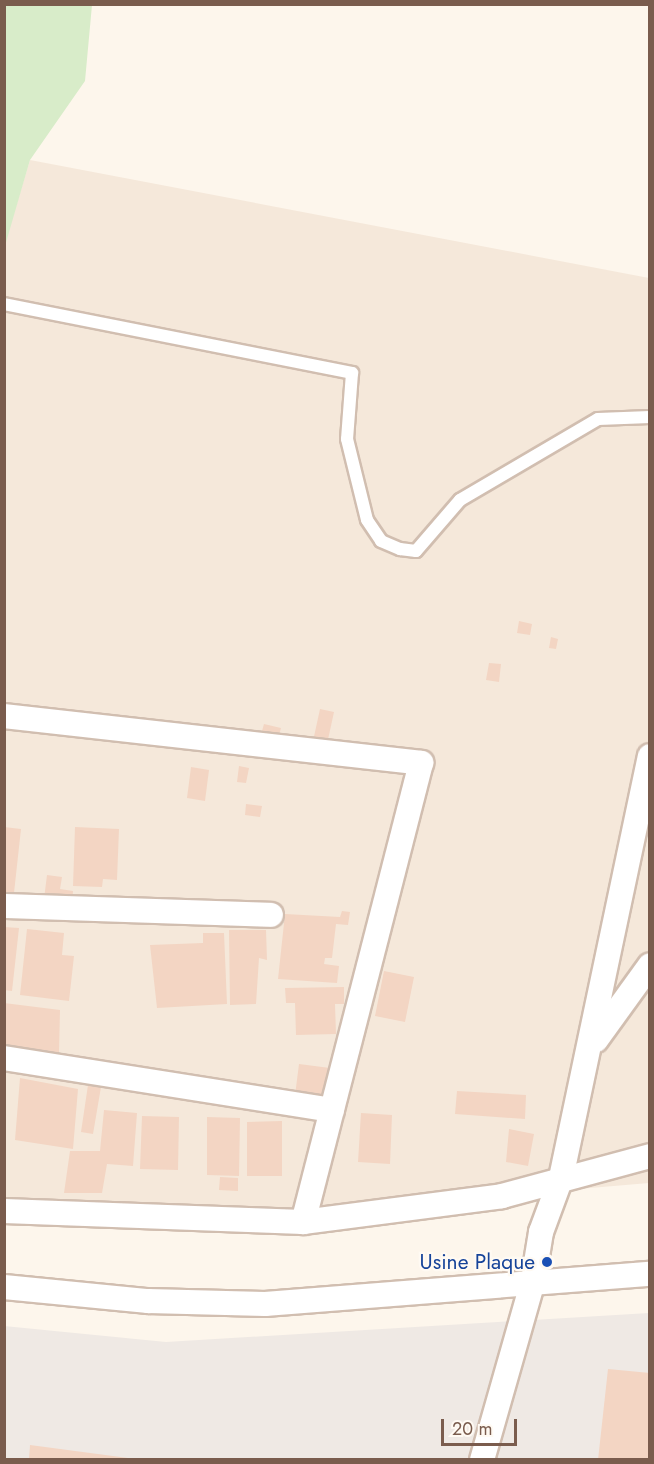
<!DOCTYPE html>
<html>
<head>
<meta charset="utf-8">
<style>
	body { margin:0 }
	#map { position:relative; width:654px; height:1464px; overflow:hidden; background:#fdf6ec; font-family:Jost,sans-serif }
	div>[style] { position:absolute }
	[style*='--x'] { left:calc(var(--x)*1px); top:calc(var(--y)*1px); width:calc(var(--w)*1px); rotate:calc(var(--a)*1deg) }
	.residential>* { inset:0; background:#f5e8da }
	.industrial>* { inset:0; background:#efe9e4 }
	.green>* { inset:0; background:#d8ecc9 }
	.building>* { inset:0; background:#f3d5c3 }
	.roads { filter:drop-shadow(2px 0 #d1beb0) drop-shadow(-2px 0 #d1beb0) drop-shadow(0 2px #d1beb0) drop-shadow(0 -2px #d1beb0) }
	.service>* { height:12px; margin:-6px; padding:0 6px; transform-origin:6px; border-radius:6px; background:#fff }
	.minor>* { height:24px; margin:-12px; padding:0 12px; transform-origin:12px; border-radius:12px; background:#fff }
	.dots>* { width:16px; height:16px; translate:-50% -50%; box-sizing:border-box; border:3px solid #fffaf3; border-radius:50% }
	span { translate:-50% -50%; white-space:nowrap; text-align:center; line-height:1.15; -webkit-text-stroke:4.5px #fffaf3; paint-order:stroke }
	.transit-label { font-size:21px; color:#164399 }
	.right { translate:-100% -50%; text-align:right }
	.frame { position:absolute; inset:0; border:6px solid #7a5c4d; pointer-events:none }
	.scale { position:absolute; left:441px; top:1419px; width:76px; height:27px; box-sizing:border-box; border:3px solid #7a5c4d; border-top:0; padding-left:8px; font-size:18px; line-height:21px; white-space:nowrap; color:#7a5c4d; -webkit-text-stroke:4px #fffaf3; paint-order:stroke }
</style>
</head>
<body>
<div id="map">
	<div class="residential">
		<div style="clip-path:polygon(30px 160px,649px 278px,649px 1183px,262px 1216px,5px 1207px,4px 246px)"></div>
	</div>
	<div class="industrial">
		<div style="clip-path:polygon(649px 1313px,649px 1459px,5px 1459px,4px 1326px,166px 1342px)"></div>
	</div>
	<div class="green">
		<div style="clip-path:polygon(5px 4px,92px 5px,85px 81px,30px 160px,5px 246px)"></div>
	</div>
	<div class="building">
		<div style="clip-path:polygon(519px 621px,532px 624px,530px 635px,517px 633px)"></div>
		<div style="clip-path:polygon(551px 637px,558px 639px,556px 649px,549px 648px)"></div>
		<div style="clip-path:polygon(489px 663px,501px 664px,499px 682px,486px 680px)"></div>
		<div style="clip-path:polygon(320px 709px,334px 712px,327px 744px,313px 741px)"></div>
		<div style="clip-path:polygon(264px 724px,281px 728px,279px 735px,262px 731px)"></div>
		<div style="clip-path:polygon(239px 766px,249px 768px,246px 783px,237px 782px)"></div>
		<div style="clip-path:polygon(191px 767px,209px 770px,205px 801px,187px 798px)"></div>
		<div style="clip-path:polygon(246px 804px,262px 806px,260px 817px,245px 815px)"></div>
		<div style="clip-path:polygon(4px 827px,21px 829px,13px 902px,4px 901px)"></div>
		<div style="clip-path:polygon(75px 827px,119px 829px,117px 880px,103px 879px,102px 887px,73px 886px)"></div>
		<div style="clip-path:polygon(47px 875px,62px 877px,60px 889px,73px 891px,72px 903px,44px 899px)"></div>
		<div style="clip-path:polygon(342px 911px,350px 912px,348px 925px,336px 924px,332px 958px,325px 958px,324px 964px,339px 966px,337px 983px,278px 979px,285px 914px,340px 917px)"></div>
		<div style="clip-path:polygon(4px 927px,19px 928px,12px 991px,4px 990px)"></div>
		<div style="clip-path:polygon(27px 929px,64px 933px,62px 955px,74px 956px,69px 1001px,20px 995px)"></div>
		<div style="clip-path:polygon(229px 930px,266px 930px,267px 960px,259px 958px,256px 1004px,230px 1005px)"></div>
		<div style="clip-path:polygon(203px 933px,224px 933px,227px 1004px,157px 1008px,150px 945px,203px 943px)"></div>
		<div style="clip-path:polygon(384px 971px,414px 977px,405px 1022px,375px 1016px)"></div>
		<div style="clip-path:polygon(344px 987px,344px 1004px,335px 1004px,336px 1034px,296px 1035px,295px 1003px,286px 1003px,285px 988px)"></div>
		<div style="clip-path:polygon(4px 1003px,60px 1010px,59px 1053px,4px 1048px)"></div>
		<div style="clip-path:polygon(299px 1064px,330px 1068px,326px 1106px,294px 1103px)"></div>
		<div style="clip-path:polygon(20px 1078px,78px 1089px,73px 1149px,15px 1140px)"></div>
		<div style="clip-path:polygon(88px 1085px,101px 1087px,93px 1134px,81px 1132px)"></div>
		<div style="clip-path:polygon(457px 1091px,526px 1095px,525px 1119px,455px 1114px)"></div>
		<div style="clip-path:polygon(104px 1110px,137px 1113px,133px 1166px,107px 1164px,102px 1193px,64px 1193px,70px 1151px,100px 1151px)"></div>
		<div style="clip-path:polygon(361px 1113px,392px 1115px,390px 1164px,358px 1162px)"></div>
		<div style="clip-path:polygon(142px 1116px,179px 1117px,178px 1170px,140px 1169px)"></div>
		<div style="clip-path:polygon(207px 1117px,240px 1118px,239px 1176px,207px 1175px)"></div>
		<div style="clip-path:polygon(282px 1121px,282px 1176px,247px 1176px,247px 1122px)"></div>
		<div style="clip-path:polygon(509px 1129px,534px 1134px,528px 1166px,506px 1162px)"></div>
		<div style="clip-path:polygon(220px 1177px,238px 1178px,238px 1191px,219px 1190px)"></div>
		<div style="clip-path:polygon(608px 1369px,650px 1373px,650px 1460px,598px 1460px)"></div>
		<div style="clip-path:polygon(30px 1445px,128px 1458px,128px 1460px,29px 1460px)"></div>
	</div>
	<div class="roads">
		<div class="service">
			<div style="--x:4;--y:304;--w:355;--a:11.2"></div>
			<div style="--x:352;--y:373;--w:66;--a:94.3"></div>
			<div style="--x:347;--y:439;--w:83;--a:76.1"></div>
			<div style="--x:367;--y:520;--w:25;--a:56"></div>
			<div style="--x:381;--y:541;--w:21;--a:23"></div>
			<div style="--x:400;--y:549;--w:16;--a:7"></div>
			<div style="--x:416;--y:551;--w:67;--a:-49.2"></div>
			<div style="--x:460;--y:500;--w:160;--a:-30.4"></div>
			<div style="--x:598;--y:419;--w:52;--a:-2.2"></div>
		</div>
		<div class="minor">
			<div style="--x:4;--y:716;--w:420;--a:6.4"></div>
			<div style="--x:421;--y:763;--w:474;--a:104.4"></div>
			<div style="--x:4;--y:906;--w:267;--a:1.9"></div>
			<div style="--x:596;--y:1040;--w:92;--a:-54.2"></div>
			<div style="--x:4;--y:1058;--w:332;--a:9"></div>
			<div style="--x:4;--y:1211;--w:299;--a:2.1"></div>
			<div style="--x:303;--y:1222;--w:201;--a:-7.4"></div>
			<div style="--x:502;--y:1196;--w:153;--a:-15.1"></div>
			<div style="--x:4;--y:1287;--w:145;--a:5.6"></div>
			<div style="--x:148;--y:1301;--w:117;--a:1.5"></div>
			<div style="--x:265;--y:1304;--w:386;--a:-4.5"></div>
			<div style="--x:482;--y:1460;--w:186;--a:-74.1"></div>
			<div style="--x:533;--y:1281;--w:50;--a:-80.7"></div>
			<div style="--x:541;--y:1232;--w:58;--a:-69.7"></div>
			<div style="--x:561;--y:1178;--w:431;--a:-78.1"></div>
		</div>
	</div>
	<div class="dots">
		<div style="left:547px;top:1262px;background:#1a4fb4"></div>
	</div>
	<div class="transit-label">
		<span class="right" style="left:535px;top:1262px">Usine Plaque</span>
	</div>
	<div class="frame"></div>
	<div class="scale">20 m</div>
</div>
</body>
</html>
